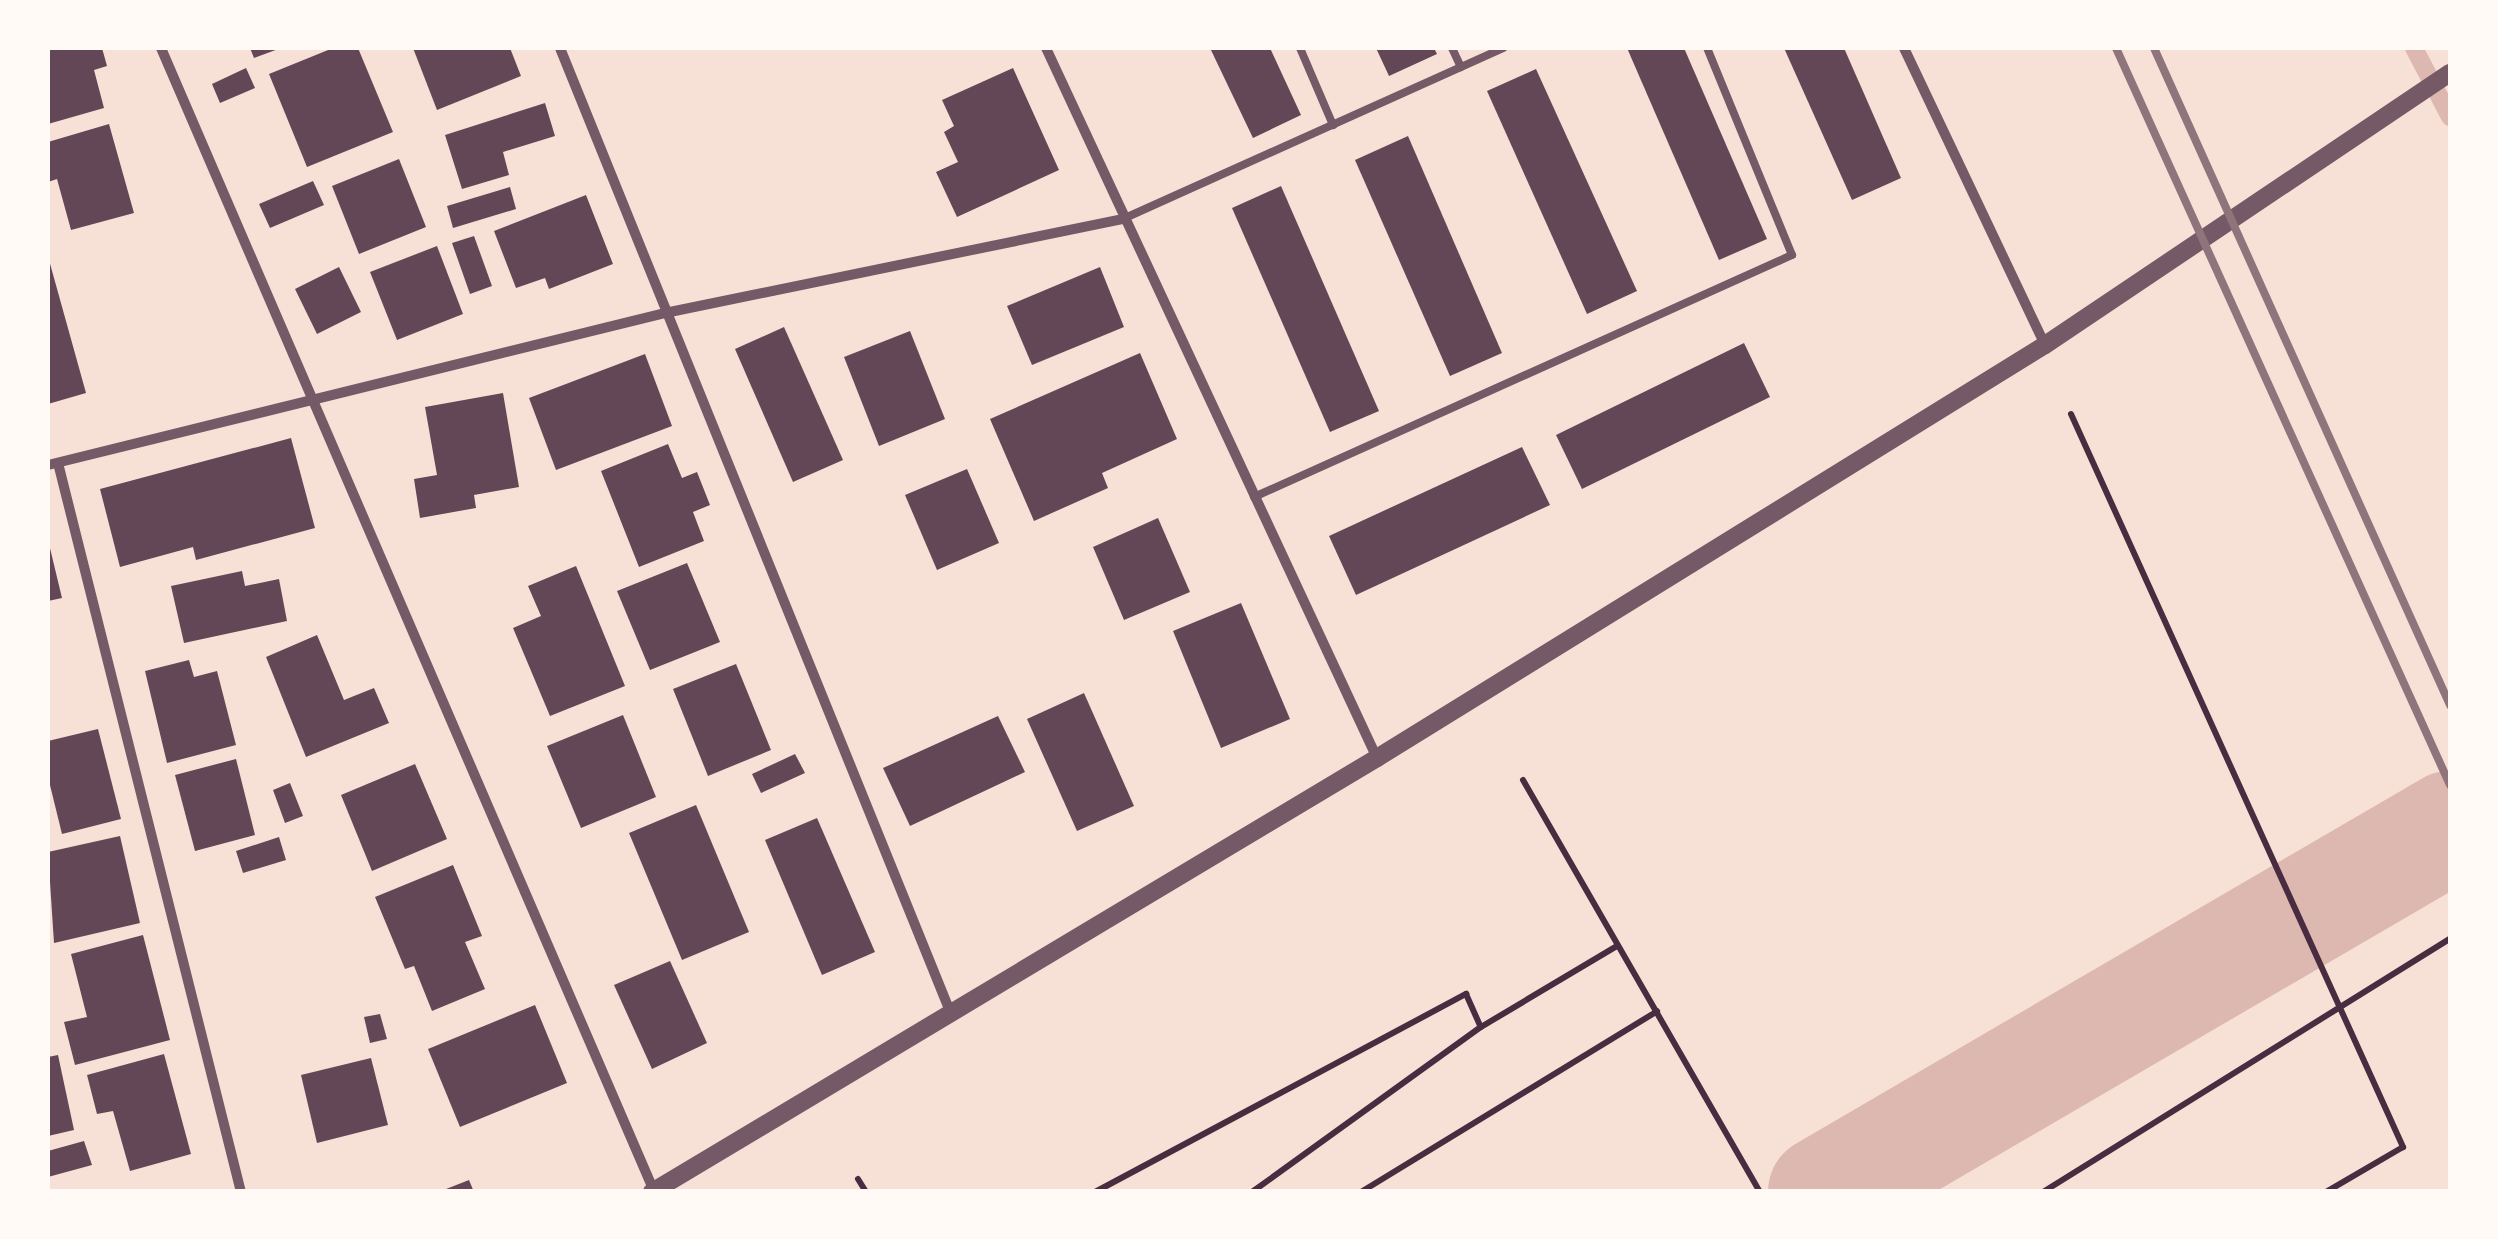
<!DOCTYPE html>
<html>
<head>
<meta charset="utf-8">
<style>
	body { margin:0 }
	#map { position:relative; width:2498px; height:1239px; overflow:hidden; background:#f7e1d7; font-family:Lora,serif }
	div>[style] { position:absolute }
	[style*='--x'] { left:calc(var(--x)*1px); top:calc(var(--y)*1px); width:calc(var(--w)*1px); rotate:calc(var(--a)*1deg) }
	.stream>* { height:18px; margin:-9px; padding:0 9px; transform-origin:9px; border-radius:9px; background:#dcb8b0 }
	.river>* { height:112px; margin:-56px; padding:0 56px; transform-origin:56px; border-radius:56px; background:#dcb8b0 }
	.building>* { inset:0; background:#644757 }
	.path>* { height:6px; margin:-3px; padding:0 3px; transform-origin:3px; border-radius:3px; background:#4a2c40 }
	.service>* { height:8px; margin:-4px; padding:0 4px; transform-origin:4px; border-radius:4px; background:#755966 }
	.minor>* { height:10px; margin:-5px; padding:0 5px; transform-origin:5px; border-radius:5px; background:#755966 }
	.tertiary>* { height:18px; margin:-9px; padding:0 9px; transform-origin:9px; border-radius:9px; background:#755966 }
	.rail>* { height:8px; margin:-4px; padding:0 4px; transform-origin:4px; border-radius:4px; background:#8f747c }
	span { translate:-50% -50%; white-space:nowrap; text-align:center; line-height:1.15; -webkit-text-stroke:10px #fffaf5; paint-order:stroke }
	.frame { position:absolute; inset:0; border:50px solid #fffaf5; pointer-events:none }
</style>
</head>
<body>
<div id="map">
	<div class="stream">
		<div style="--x:2414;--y:48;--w:78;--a:62.4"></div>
	</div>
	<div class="river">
		<div style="--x:1824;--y:1192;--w:725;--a:-30.25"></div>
	</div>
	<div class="building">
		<div style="clip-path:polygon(48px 48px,102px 48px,107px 66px,94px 70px,104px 108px,48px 124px)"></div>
		<div style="clip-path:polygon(250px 48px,281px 48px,254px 58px)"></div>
		<div style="clip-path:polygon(333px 48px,358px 48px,393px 132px,307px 167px,269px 74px)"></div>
		<div style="clip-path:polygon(413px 48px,510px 48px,521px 76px,437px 110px)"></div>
		<div style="clip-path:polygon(1210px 48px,1270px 48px,1301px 115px,1253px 138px)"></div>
		<div style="clip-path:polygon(1376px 48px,1434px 48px,1437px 54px,1389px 76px)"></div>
		<div style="clip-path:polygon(1627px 48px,1684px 48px,1767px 239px,1719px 260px)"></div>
		<div style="clip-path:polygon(1784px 48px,1844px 48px,1901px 178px,1852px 200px)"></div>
		<div style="clip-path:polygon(246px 68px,255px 88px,220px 103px,212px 84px)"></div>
		<div style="clip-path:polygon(1013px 68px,1059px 170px,957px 217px,936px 172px,958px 162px,944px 132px,954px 126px,942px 100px)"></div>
		<div style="clip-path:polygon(1536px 69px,1637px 291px,1587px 314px,1487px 91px)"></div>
		<div style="clip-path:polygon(545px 103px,555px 136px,503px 152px,509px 175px,462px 189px,445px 135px)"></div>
		<div style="clip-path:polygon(109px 124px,134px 213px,71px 230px,57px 179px,48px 182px,48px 142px)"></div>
		<div style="clip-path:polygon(1408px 136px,1502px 353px,1450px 376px,1355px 160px)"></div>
		<div style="clip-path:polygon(399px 159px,426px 227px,359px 254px,332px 186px)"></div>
		<div style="clip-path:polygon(313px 181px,324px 205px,270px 228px,259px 204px)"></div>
		<div style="clip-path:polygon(1281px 186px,1379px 411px,1330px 432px,1232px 208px)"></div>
		<div style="clip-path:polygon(510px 187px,516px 209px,453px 228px,447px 206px)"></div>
		<div style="clip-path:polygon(586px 195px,613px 264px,549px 289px,545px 278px,516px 288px,494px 231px)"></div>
		<div style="clip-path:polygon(474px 236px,492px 286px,470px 294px,452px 243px)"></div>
		<div style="clip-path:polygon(437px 246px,463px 314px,397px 340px,370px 272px)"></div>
		<div style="clip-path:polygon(49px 260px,86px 393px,48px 404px,48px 261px)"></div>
		<div style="clip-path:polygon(339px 267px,361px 312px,317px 334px,295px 289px)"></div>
		<div style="clip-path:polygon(1100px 267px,1124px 327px,1032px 365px,1007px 306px)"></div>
		<div style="clip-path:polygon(784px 327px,843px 460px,793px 482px,735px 349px)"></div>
		<div style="clip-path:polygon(910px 331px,945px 419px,879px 446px,844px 357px)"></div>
		<div style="clip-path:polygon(1744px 343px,1770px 397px,1582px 489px,1556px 435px)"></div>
		<div style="clip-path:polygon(1140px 353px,1177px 439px,1102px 473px,1108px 488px,1034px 521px,990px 419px)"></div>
		<div style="clip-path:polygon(645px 354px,672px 426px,556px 470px,529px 398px)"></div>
		<div style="clip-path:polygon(503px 393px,519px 487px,474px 495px,476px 508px,420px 518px,414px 479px,437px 475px,425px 407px)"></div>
		<div style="clip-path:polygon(291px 438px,315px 528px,196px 560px,193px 547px,120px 567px,100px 489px)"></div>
		<div style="clip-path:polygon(668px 444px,682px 478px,697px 472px,710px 505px,693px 512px,704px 541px,639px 567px,601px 471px)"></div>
		<div style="clip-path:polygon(1522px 447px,1550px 505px,1356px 595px,1329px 536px)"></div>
		<div style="clip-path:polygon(967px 469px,999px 543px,937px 570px,905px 495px)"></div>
		<div style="clip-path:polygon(1158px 518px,1190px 592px,1124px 620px,1093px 547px)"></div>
		<div style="clip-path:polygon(49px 544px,62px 598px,48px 601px,48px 545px)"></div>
		<div style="clip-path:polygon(687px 563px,720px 642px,650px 670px,617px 591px)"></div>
		<div style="clip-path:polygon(576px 566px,625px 686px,550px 716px,513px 628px,541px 616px,528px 586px)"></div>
		<div style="clip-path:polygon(242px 571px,245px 586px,279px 579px,287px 621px,184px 643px,171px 586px)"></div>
		<div style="clip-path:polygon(1241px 603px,1290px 719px,1221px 748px,1173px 631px)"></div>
		<div style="clip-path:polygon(317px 635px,344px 700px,374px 688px,389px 723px,306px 757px,266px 657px)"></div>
		<div style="clip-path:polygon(189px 660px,194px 677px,217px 671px,236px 745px,167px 763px,145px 671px)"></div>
		<div style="clip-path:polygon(736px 664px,771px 750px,708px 776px,673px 689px)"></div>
		<div style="clip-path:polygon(1084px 693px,1134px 806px,1077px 831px,1027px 719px)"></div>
		<div style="clip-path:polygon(623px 715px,656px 797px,581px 828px,547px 746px)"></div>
		<div style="clip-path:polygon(998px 716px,1025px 772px,910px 826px,883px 768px)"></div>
		<div style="clip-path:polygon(98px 729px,121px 819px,62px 834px,48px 777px,48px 741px)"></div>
		<div style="clip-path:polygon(795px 754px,805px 773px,761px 793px,752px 774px)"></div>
		<div style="clip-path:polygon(236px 759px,255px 835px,195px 851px,175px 775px)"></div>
		<div style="clip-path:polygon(415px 764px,447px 839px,372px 871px,341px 795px)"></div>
		<div style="clip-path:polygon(290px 783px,303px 816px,285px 823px,273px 790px)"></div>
		<div style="clip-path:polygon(696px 805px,749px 932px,682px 960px,629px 833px)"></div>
		<div style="clip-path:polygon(817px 818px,875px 952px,822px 975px,765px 840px)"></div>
		<div style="clip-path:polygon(120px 836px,140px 923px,54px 943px,48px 852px)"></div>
		<div style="clip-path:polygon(279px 837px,286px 860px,243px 873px,236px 851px)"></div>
		<div style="clip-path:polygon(453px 865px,482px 936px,465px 942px,485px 989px,432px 1011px,414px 966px,405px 969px,375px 897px)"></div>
		<div style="clip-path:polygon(143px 935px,170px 1040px,75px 1065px,64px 1022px,87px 1017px,71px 954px)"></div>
		<div style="clip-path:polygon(670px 961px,707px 1043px,652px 1069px,614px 985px)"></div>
		<div style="clip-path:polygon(535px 1005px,567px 1083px,460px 1127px,428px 1049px)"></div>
		<div style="clip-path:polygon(380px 1014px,387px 1039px,370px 1043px,364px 1017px)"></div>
		<div style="clip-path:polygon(164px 1054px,191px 1154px,130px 1171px,113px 1111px,97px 1114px,87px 1075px)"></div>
		<div style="clip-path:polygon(58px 1055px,74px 1130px,48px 1136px,48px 1057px)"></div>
		<div style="clip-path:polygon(371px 1058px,388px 1125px,317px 1143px,301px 1075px)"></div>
		<div style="clip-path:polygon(84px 1141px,92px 1165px,48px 1177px,48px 1151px)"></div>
		<div style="clip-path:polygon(469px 1180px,474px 1192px,441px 1192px,441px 1191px)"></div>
	</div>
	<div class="path">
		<div style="--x:2071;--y:414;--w:805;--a:65.63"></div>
		<div style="--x:2403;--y:1147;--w:89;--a:149.7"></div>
		<div style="--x:1523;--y:780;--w:475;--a:60.1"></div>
		<div style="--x:858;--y:1179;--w:15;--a:58"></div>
		<div style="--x:1095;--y:1192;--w:421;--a:-28.1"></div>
		<div style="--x:1466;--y:994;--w:36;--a:66"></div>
		<div style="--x:1481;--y:1027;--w:158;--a:-30.8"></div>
		<div style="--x:1252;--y:1192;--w:282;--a:-35.8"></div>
		<div style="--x:1361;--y:1192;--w:347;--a:-31.4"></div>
		<div style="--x:2043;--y:1192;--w:479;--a:-31.9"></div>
	</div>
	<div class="service">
		<div style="--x:1300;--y:48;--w:84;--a:66.8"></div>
		<div style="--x:1452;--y:48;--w:21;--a:65"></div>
		<div style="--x:1125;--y:218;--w:415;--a:-24.2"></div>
		<div style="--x:1254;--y:497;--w:590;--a:-24.22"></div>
		<div style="--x:1792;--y:255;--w:224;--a:-112.3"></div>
	</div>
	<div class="minor">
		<div style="--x:161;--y:48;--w:1245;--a:66.67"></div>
		<div style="--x:560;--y:48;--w:1042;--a:67.96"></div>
		<div style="--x:1046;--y:48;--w:783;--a:65.01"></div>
		<div style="--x:1904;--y:48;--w:329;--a:64.6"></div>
		<div style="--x:58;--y:463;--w:752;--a:75.91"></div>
		<div style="--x:48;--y:465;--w:635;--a:-13.84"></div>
		<div style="--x:665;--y:313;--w:468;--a:-11.6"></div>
	</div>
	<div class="tertiary">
		<div style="--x:652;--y:1192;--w:845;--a:-30.91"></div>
		<div style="--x:1377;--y:758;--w:785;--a:-31.73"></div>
		<div style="--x:2045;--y:345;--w:488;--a:-33.9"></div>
	</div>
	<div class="rail">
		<div style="--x:2116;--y:48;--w:809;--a:65.62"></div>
		<div style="--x:2154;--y:48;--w:721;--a:65.75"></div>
	</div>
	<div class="frame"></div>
</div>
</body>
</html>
